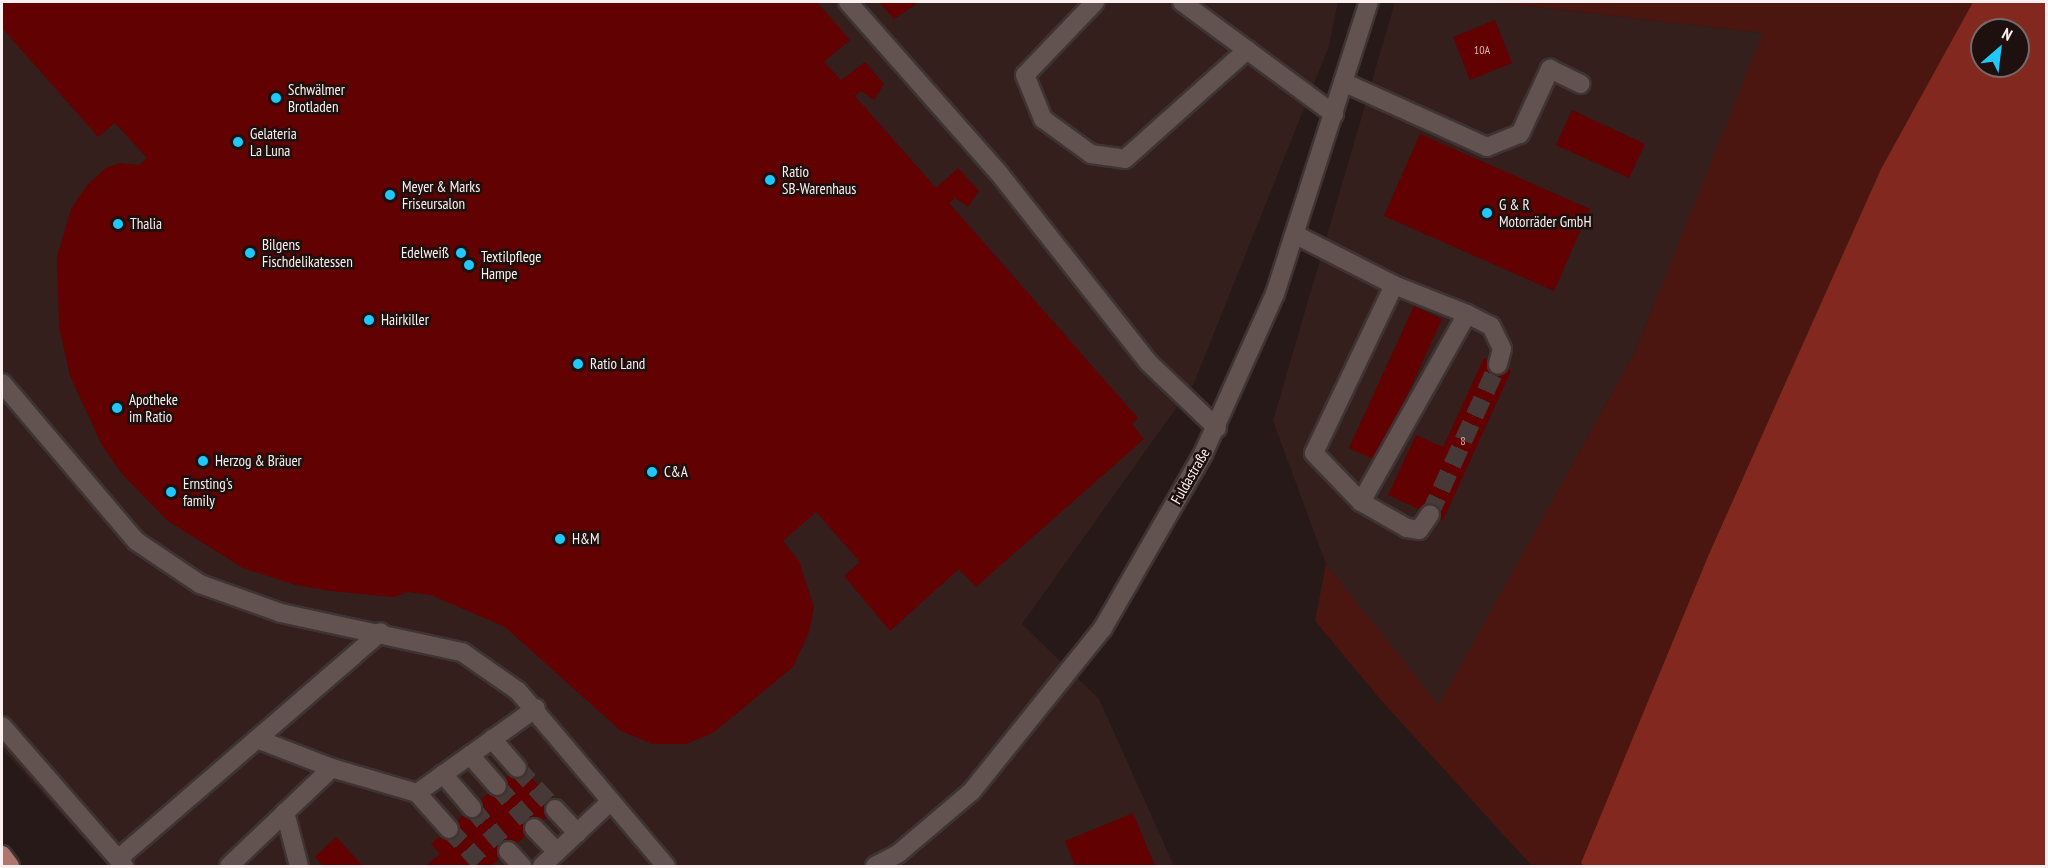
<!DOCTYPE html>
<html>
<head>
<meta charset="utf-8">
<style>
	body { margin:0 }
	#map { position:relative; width:2048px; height:868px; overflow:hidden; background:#271917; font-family:"PT Sans Narrow",sans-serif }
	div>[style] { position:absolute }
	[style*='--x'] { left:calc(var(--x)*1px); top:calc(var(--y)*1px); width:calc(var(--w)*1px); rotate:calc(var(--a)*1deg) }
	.built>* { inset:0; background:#341f1c }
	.green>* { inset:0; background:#4c1610 }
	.forest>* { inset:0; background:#82281f }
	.building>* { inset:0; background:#610101 }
	.minor-tunnel>* { height:18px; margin-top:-9px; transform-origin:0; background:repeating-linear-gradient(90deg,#473938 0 18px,transparent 0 27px) }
	.roads { filter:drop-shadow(2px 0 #3e3433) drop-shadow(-2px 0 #3e3433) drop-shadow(0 2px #3e3433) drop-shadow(0 -2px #3e3433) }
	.minor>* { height:18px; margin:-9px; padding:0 9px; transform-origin:9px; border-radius:9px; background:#635350 }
	.major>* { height:18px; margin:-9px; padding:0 9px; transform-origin:9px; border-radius:9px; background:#af766d }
	.dots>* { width:16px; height:16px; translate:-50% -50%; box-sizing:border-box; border:3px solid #1d100e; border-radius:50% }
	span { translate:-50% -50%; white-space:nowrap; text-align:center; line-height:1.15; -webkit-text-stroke:5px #1d100e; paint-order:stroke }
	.number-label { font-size:12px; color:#d5b5b4 }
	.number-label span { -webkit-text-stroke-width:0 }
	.poi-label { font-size:15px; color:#fcf1f0 }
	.left { translate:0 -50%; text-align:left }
	.right { translate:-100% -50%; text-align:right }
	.street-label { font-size:15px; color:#fcf1f0 }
	.frame { position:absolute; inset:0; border:3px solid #fcf1f0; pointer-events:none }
	.north { position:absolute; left:1970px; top:18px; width:60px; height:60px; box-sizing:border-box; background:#1d100e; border:2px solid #766a68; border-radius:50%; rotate:28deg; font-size:16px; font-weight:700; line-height:24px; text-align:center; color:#fcf1f0 }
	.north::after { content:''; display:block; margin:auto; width:21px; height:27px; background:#20c9fd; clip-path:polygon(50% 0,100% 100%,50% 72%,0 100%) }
</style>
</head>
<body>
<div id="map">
	<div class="built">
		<div style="clip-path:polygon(2px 2px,1338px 2px,1329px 46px,1194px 383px,1022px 624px,1099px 699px,1174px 866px,108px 866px,2px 749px)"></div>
		<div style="clip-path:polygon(1395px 2px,1493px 2px,1764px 33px,1635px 352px,1439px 706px,1326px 564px,1273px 421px)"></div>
	</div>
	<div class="green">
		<div style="clip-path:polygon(1493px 2px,1973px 2px,1881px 169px,1709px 554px,1581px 863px,1584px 866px,1532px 866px,1380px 699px,1315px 621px,1326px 564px,1439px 705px,1635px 352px,1763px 33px)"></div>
	</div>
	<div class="forest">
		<div style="clip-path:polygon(evenodd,1973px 2px,2046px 2px,2046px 866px,1584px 866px,1581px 863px,1709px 554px,1881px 169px,1973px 2px,1982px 30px,2018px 30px,2018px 66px,1982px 66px,1982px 30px)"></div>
	</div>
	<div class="building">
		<div style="clip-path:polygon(2px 2px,817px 2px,850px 40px,824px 62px,841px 80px,865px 62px,884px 84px,874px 100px,861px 91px,855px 96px,936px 188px,958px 168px,979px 191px,968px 207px,955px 198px,949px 203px,1138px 418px,1132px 424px,1144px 439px,976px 587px,959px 569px,890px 631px,844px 576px,860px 562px,816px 512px,783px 541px,799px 561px,814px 607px,809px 632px,793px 667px,713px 733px,686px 744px,652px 744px,621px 731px,505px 627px,431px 595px,408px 592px,394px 597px,331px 591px,296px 585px,243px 568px,168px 521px,122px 474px,102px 445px,70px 376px,59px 327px,57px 257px,71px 209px,88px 184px,106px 168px,120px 163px,139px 165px,147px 158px,115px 123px,98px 137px,2px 28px)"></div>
		<div style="clip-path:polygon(879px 2px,919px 2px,894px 19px)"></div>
		<div style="clip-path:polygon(1495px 20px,1512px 63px,1470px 80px,1453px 37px)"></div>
		<div style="clip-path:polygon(1572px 110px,1645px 144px,1629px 178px,1556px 145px)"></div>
		<div style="clip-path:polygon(1420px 134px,1590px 209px,1554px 291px,1384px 216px)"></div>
		<div style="clip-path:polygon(1414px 306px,1442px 319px,1377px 461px,1349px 448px)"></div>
		<div style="clip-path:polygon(1484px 358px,1511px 371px,1443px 520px,1388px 495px,1416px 435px,1443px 447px)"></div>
		<div style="clip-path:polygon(520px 765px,558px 807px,491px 866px,425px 866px,440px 854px,431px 844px)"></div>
		<div style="clip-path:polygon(1133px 813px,1155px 866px,1075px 866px,1065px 841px)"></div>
		<div style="clip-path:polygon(336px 837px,363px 866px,323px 866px,315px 857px)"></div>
	</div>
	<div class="minor-tunnel">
		<div style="--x:1430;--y:514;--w:165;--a:-65.6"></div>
		<div style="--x:517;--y:768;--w:56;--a:47.2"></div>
		<div style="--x:497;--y:786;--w:56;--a:48.6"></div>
		<div style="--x:472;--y:808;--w:56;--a:50.1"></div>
		<div style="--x:449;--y:829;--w:50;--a:47.4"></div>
	</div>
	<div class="roads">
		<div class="minor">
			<div style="--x:848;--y:2;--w:227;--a:48.6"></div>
			<div style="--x:998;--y:172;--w:243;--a:51.7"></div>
			<div style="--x:1149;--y:363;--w:94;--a:43.7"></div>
			<div style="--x:1095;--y:2;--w:101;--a:133.8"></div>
			<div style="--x:1025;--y:75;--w:48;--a:67.8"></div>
			<div style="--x:1043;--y:119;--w:59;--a:36.1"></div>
			<div style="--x:1091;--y:154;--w:34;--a:8"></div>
			<div style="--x:1125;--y:159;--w:164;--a:-41.8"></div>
			<div style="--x:1182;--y:2;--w:189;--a:36.4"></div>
			<div style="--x:1343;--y:82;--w:158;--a:24.3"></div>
			<div style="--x:1487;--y:147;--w:35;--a:-22"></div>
			<div style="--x:1520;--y:134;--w:72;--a:-65.2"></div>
			<div style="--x:1550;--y:69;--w:34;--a:26"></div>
			<div style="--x:1296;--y:235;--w:110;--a:27"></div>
			<div style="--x:1394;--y:285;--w:79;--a:21.7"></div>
			<div style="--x:1467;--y:314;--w:216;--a:119.4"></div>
			<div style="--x:1361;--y:502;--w:68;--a:-133.8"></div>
			<div style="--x:1314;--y:453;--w:186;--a:-64.5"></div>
			<div style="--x:1467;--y:314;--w:27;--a:27"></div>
			<div style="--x:1491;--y:326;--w:25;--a:64"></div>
			<div style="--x:1502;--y:349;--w:16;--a:105"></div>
			<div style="--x:2;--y:383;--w:207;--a:49.7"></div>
			<div style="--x:136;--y:541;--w:77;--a:33.9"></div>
			<div style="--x:200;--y:584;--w:86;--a:19.7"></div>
			<div style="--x:281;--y:613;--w:185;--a:12.2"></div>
			<div style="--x:462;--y:652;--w:68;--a:34.9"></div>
			<div style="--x:518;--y:691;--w:229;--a:49.8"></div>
			<div style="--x:1361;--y:502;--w:53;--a:29.5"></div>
			<div style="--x:1407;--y:528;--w:12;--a:9"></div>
			<div style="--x:1419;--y:530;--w:19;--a:-55"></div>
			<div style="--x:2;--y:726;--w:186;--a:48.9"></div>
			<div style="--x:257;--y:739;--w:80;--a:21.1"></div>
			<div style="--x:332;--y:768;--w:89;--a:16.4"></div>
			<div style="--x:417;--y:793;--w:48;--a:48.4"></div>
			<div style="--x:492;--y:739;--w:38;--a:49"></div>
			<div style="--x:470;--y:755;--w:41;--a:48.9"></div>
			<div style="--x:443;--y:774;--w:45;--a:49.5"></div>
			<div style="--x:417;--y:793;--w:146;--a:-35.5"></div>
			<div style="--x:555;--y:809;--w:33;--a:47"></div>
			<div style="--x:285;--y:812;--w:56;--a:75.5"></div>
			<div style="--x:534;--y:828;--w:33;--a:46"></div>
			<div style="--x:508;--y:851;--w:21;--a:47"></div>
			<div style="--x:118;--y:859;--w:347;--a:-40.8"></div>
			<div style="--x:229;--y:866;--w:142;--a:-43.6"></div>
			<div style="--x:542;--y:866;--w:93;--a:-43.3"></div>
			<div style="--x:875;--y:866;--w:27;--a:-28"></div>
			<div style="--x:899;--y:853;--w:96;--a:-40.3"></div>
			<div style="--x:972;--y:791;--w:209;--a:-51.2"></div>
			<div style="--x:1103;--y:628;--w:201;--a:-60.1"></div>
			<div style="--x:1203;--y:454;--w:175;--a:-65.8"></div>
			<div style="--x:1275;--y:294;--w:307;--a:-72.2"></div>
		</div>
		<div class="major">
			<div style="--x:2;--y:855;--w:14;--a:54"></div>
		</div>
	</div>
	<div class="dots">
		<div style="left:276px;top:98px;background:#20c9fd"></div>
		<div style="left:238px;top:142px;background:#20c9fd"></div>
		<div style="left:770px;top:180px;background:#20c9fd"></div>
		<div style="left:390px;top:195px;background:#20c9fd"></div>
		<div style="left:1487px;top:213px;background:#20c9fd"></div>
		<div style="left:118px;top:224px;background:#20c9fd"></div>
		<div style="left:250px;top:253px;background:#20c9fd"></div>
		<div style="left:461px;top:253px;background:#20c9fd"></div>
		<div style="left:469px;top:265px;background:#20c9fd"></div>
		<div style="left:369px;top:320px;background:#20c9fd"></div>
		<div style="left:578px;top:364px;background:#20c9fd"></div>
		<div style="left:117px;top:408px;background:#20c9fd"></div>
		<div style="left:203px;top:461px;background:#20c9fd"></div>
		<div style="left:652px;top:472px;background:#20c9fd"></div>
		<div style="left:171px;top:492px;background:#20c9fd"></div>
		<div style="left:560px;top:539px;background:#20c9fd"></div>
	</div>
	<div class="number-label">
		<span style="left:1482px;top:50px">10A</span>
		<span style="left:1463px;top:441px">8</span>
	</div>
	<div class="poi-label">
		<span class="left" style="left:288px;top:98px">Schwälmer<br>Brotladen</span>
		<span class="left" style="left:250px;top:142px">Gelateria<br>La Luna</span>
		<span class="left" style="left:782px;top:180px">Ratio<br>SB-Warenhaus</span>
		<span class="left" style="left:402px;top:195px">Meyer &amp; Marks<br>Friseursalon</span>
		<span class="left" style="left:1499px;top:213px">G &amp; R<br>Motorräder GmbH</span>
		<span class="left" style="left:130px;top:224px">Thalia</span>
		<span class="left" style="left:262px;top:253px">Bilgens<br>Fischdelikatessen</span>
		<span class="right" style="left:449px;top:253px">Edelweiß</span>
		<span class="left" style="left:481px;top:265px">Textilpflege<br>Hampe</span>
		<span class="left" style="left:381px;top:320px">Hairkiller</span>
		<span class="left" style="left:590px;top:364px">Ratio Land</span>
		<span class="left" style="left:129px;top:408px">Apotheke<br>im Ratio</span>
		<span class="left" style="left:215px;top:461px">Herzog &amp; Bräuer</span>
		<span class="left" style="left:664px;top:472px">C&amp;A</span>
		<span class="left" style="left:183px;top:492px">Ernsting's<br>family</span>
		<span class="left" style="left:572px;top:539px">H&amp;M</span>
	</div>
	<div class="street-label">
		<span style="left:1190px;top:476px;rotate:-60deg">Fuldastraße</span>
	</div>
	<div class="frame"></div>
	<div class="north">N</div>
</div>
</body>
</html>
